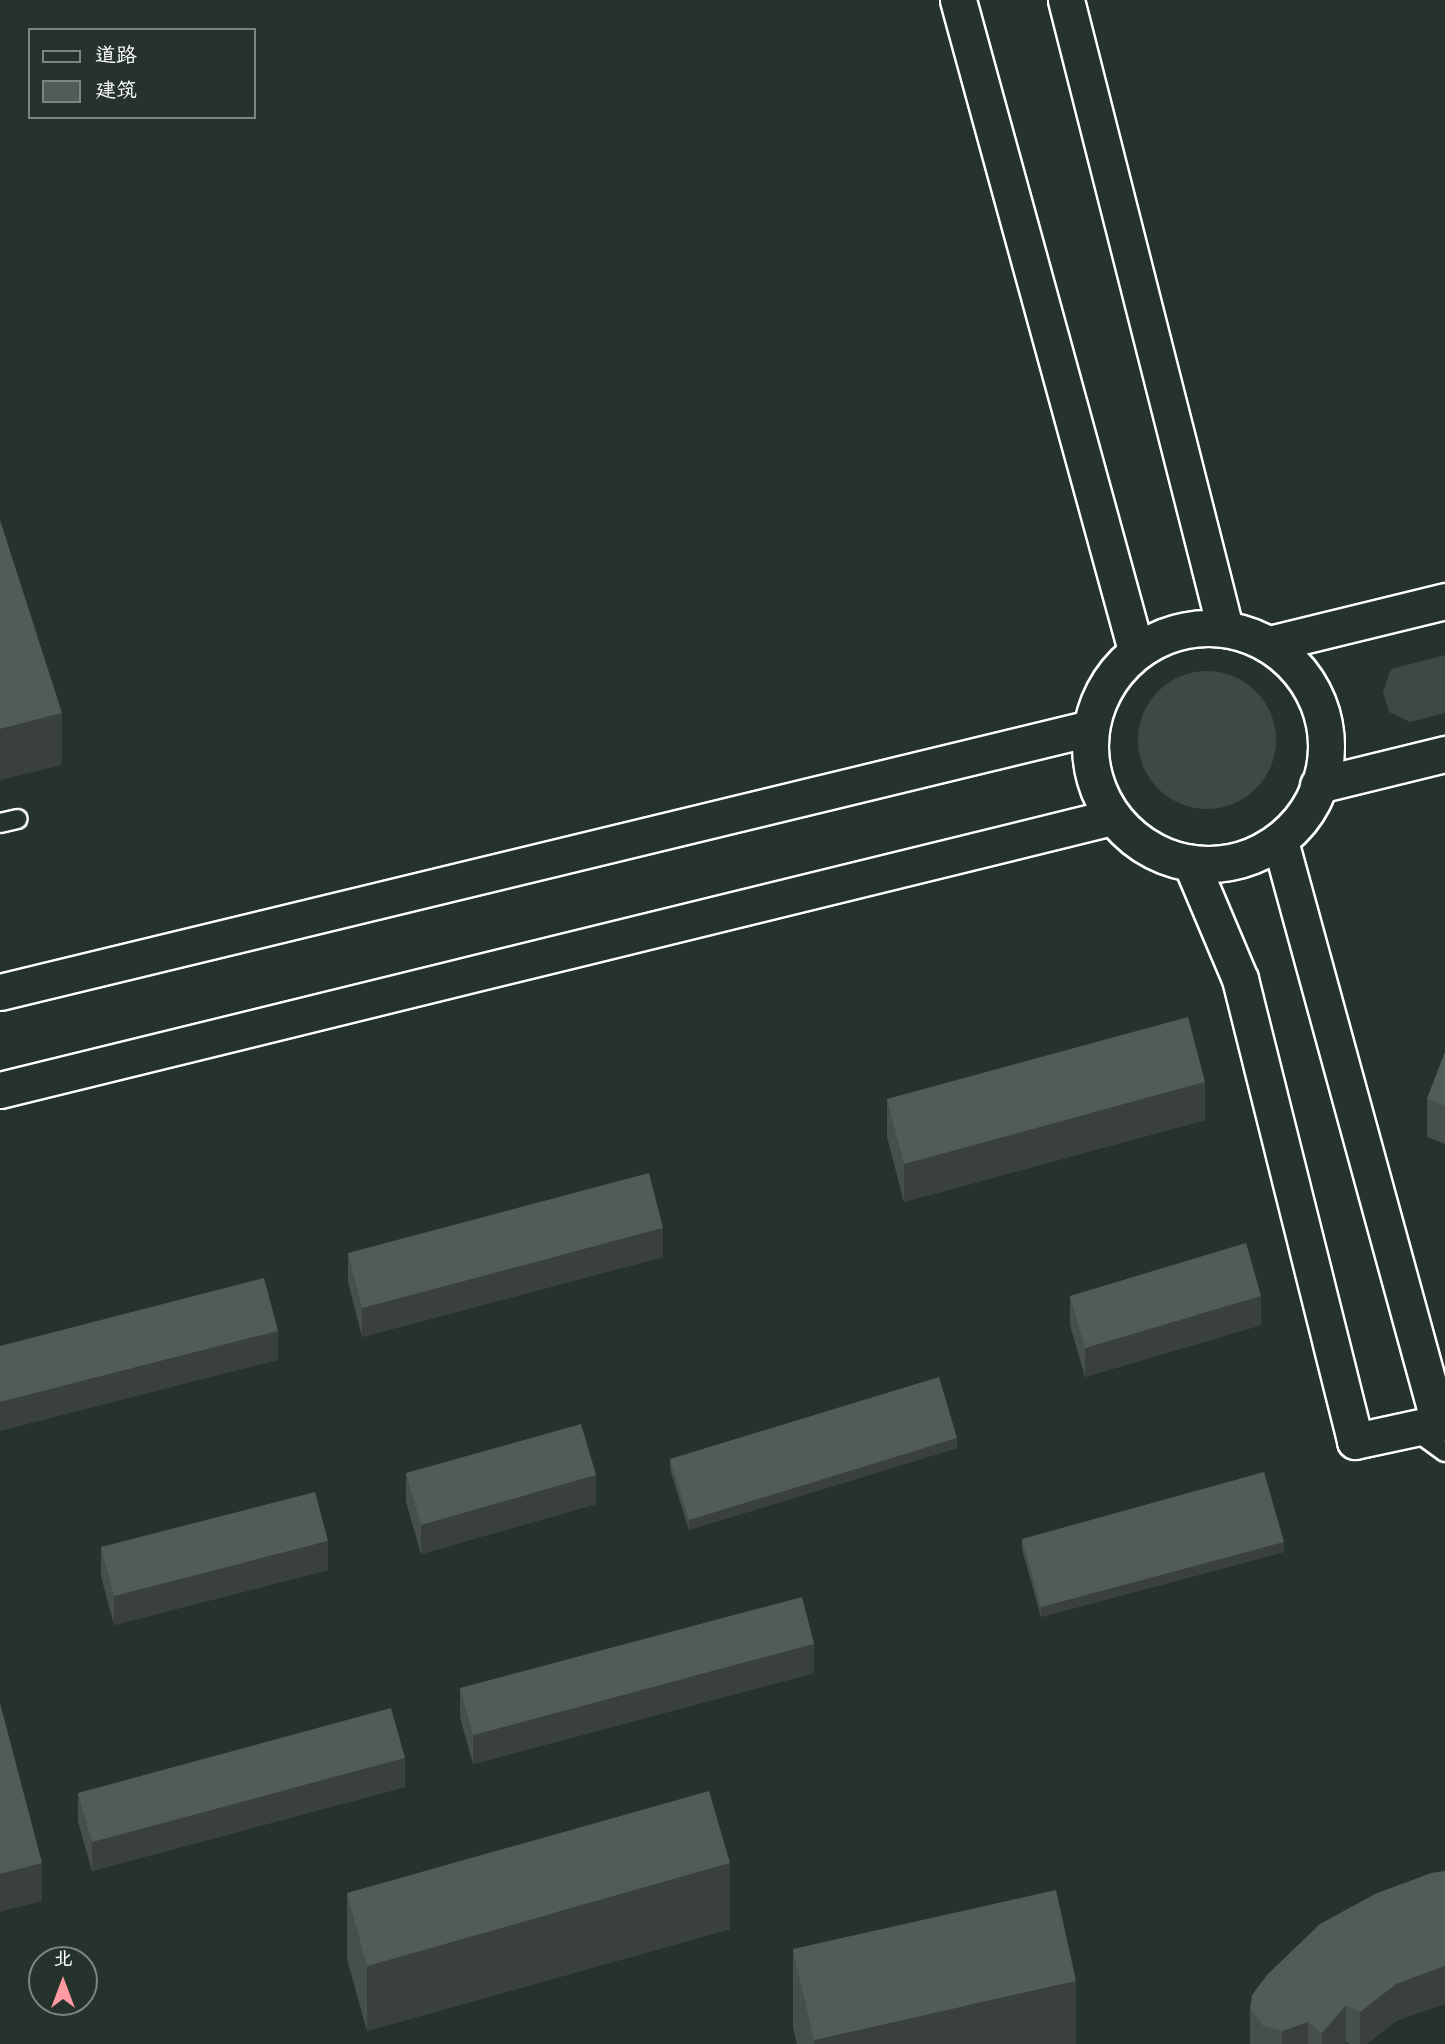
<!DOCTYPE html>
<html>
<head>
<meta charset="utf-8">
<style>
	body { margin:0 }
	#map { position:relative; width:1445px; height:2044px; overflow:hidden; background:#26332d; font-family:Dekko,"LXGW WenKai TC",sans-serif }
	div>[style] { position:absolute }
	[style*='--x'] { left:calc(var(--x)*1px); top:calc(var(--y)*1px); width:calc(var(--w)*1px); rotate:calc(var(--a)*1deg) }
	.green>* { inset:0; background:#3e4944 }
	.round { border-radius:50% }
	.roads { filter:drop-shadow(2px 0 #fff) drop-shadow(-2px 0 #fff) drop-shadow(0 2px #fff) drop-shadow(0 -2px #fff) }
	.service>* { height:18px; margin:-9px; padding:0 9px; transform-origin:9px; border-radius:9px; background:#26332d }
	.minor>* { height:35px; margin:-17.5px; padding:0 17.5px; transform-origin:17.5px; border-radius:17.5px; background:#26332d }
	.minor>.ring { margin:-17.5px; padding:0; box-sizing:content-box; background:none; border:35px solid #26332d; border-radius:50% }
	.wall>* { inset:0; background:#464f4b }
	.shaded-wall>* { inset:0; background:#39403d }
	.building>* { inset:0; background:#515c57 }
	span { translate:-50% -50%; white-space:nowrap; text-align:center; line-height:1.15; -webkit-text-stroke:5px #26332d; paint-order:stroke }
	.legend { position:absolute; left:28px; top:28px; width:228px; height:91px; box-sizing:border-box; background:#26332d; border:2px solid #7d8581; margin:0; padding:9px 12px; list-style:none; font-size:21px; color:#fff }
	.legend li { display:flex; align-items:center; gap:14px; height:35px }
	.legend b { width:35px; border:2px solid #7d8581 }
	.north { position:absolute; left:28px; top:1946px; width:70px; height:70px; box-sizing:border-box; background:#26332d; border:2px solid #7d8581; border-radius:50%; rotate:0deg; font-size:19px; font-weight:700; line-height:28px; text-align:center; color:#fff }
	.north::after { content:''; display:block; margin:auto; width:24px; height:32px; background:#ff9aa2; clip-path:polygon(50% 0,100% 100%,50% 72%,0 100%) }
</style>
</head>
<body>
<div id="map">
	<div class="green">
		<div style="clip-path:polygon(1445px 655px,1445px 713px,1410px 722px,1389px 712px,1383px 692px,1391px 669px)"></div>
		<div class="round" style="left:1138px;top:671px;width:138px;height:138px"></div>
	</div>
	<div class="roads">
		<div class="service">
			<div style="--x:0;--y:823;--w:18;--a:-13"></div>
			<div style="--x:1412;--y:1428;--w:41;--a:36"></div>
		</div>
		<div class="minor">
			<div style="--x:958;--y:0;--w:674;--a:74.69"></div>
			<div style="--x:1066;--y:0;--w:648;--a:75.79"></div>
			<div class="ring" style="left:1090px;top:628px;width:201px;height:201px"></div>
			<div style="--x:1269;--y:644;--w:181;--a:-13.7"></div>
			<div style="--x:1318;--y:785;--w:131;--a:-13.7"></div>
			<div style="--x:1191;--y:863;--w:126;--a:67.1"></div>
			<div style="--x:1240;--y:979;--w:476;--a:76"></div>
			<div style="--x:1355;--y:1441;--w:86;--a:-12.1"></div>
			<div style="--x:1439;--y:1423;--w:603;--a:-105.28"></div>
			<div style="--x:0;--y:992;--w:1122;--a:-13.61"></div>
			<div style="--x:0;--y:1090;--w:1145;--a:-13.79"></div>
		</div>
	</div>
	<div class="wall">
		<div style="clip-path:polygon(1445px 1052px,1445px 1144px,1427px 1137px,1427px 1099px)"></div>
		<div style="clip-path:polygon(887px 1099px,1205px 1120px,904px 1202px,887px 1137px)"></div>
		<div style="clip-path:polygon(348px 1253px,663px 1257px,362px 1337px,348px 1282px)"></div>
		<div style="clip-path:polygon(1070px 1296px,1261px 1325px,1085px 1377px,1070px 1325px)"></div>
		<div style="clip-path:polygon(957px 1448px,689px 1530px,670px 1469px,670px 1459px)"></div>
		<div style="clip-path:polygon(406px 1473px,596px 1504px,421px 1554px,406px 1502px)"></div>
		<div style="clip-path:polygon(1022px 1539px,1284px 1552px,1041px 1617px,1022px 1549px)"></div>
		<div style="clip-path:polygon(101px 1547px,328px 1570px,114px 1625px,101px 1576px)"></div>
		<div style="clip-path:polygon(814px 1673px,473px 1764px,460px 1717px,460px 1688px)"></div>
		<div style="clip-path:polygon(405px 1787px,92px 1871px,78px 1822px,78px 1793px)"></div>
		<div style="clip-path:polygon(1445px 1871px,1396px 2021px,1367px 2044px,1350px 2044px,1346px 2042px,1344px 2044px,1250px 2044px,1250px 2008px)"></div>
		<div style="clip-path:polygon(347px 1893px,730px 1929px,367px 2031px,347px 1959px)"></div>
		<div style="clip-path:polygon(793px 1949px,1076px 2044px,797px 2044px,793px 2028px)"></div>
	</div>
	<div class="shaded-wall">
		<div style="clip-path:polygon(62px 713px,62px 765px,0 780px,0 729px)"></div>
		<div style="clip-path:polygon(1205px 1082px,1205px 1120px,904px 1202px,904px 1164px)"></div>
		<div style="clip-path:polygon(663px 1228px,663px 1257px,362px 1337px,362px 1308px)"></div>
		<div style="clip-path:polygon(1261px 1296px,1261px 1325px,1085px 1377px,1085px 1348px)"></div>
		<div style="clip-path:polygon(278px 1331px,278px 1360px,0 1431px,0 1402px)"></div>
		<div style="clip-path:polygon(957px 1438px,957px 1448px,689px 1530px,689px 1520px)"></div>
		<div style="clip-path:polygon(596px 1475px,596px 1504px,421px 1554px,421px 1525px)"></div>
		<div style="clip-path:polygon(328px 1541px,328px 1570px,114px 1625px,114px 1596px)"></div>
		<div style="clip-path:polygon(1284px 1542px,1284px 1552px,1041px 1617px,1041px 1607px)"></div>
		<div style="clip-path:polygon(814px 1644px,814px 1673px,473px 1764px,473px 1735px)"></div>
		<div style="clip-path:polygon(405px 1758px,405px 1787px,92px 1871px,92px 1842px)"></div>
		<div style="clip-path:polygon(42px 1863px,42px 1901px,0 1912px,0 1874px)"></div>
		<div style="clip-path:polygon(730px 1863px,730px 1929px,367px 2031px,367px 1966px)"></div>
		<div style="clip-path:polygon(1445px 1966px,1445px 2004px,1396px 2021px,1367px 2044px,1360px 2044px,1360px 2012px,1396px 1984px)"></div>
		<div style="clip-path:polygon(1076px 1981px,1076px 2044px,814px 2044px,814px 2040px)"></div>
		<div style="clip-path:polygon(1346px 2005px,1346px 2042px,1344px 2044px,1322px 2044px,1322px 2033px)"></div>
		<div style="clip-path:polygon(1308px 2022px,1308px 2044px,1282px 2044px,1282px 2031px)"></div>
	</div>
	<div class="building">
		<div style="clip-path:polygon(0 520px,62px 713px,0 729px)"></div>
		<div style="clip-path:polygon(1188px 1017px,1205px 1082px,904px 1164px,887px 1099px)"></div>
		<div style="clip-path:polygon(1445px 1052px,1445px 1106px,1427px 1099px)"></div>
		<div style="clip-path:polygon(649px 1173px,663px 1228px,362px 1308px,348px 1253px)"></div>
		<div style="clip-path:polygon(1246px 1243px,1261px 1296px,1085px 1348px,1070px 1296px)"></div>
		<div style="clip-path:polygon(264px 1278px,278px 1331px,0 1402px,0 1346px)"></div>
		<div style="clip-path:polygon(939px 1377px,957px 1438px,689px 1520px,670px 1459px)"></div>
		<div style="clip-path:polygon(581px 1424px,596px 1475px,421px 1525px,406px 1473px)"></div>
		<div style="clip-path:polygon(1264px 1472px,1284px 1542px,1041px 1607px,1022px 1539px)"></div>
		<div style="clip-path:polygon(315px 1492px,328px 1541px,114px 1596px,101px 1547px)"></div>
		<div style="clip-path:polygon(802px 1597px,814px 1644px,473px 1735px,460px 1688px)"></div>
		<div style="clip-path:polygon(0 1703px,42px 1863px,0 1874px)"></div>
		<div style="clip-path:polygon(391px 1708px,405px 1758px,92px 1842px,78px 1793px)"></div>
		<div style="clip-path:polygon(709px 1791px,730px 1863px,367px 1966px,347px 1893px)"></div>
		<div style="clip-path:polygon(1445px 1871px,1445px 1966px,1396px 1984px,1360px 2012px,1346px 2005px,1322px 2033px,1308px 2022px,1282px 2031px,1263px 2026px,1250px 2008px,1252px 1995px,1267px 1975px,1320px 1924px,1375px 1894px,1431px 1873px)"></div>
		<div style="clip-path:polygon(1056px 1890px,1076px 1981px,814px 2040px,793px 1949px)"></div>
	</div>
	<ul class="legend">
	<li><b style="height:9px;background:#26332d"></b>道路</li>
	<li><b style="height:19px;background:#515c57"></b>建筑</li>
	</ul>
	<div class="north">北</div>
</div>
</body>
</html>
